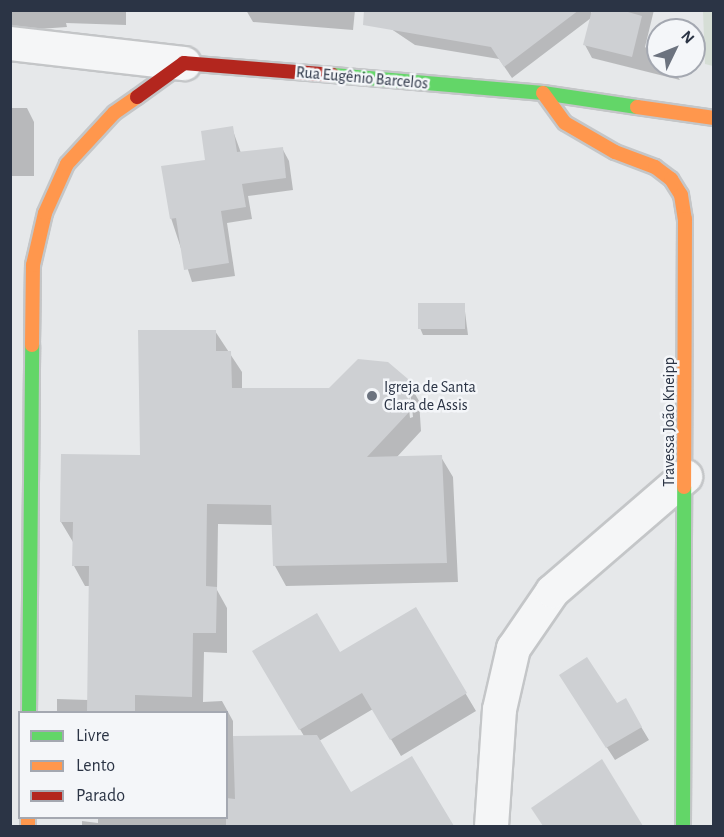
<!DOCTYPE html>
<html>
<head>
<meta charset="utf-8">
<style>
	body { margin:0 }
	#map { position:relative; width:724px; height:837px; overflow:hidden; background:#e6e8ea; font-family:"Alegreya Sans",sans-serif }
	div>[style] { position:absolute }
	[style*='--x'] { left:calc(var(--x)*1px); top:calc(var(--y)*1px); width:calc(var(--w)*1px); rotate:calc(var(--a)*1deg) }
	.green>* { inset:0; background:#d6ded6 }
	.shadow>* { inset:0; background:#0003 }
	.building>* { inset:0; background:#ced0d3 }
	.roads { filter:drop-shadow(2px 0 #c4c6c8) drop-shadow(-2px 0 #c4c6c8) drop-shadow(0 2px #c4c6c8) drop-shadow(0 -2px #c4c6c8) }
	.street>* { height:33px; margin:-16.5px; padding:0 16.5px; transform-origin:16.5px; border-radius:16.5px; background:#f5f6f7 }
	.fast>* { height:14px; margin:-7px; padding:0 7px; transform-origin:7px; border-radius:7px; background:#63d668 }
	.slow>* { height:14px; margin:-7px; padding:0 7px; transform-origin:7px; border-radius:7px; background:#ff974d }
	.jam>* { height:14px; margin:-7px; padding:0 7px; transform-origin:7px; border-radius:7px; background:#b3261e }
	.dots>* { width:16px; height:16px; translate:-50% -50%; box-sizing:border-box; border:3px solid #f4f6f9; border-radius:50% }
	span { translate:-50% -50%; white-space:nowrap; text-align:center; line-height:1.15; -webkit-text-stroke:5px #f4f6f9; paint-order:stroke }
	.street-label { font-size:16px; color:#2b3445 }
	.poi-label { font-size:16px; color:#2b3445 }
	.left { translate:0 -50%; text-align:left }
	.frame { position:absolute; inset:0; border:12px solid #2b3445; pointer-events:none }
	.legend { position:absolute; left:18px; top:711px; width:210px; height:108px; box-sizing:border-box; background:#f4f6f9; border:2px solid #a4a8b1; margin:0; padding:8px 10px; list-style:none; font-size:18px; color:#2b3445 }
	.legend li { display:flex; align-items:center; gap:12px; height:30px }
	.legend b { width:30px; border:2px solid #a4a8b1 }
	.north { position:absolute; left:646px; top:18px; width:60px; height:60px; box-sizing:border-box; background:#f4f6f9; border:2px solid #a4a8b1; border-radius:50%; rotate:47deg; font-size:16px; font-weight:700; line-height:24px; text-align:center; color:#2b3445 }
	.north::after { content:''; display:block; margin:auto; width:21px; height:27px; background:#6c737f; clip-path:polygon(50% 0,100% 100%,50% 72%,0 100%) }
</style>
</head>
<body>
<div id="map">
	<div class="green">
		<div style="clip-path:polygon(703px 11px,713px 11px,713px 66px,705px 64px)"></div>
	</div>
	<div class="shadow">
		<div style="clip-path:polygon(10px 10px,126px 10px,126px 25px,66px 23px,67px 27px,10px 31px)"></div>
		<div style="clip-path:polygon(246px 10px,355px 10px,353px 30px,253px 22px)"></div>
		<div style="clip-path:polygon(363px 10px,590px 10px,592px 14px,654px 10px,645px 47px,658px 57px,658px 66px,670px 66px,680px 80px,592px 58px,585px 45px,591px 18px,512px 78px,499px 59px,415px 45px)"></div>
		<div style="clip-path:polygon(10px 108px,27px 108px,34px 122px,34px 176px,10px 176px)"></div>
		<div style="clip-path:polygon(232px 128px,241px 153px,282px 148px,289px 161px,293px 190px,248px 196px,252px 219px,227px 223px,235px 276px,192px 282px,171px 218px)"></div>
		<div style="clip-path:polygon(464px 304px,468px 335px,423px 335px,420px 328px)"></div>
		<div style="clip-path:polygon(713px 306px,714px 306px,714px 425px,712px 422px)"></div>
		<div style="clip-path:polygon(evenodd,215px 331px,242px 372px,242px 390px,329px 389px,407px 380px,419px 401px,421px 431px,396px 458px,441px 457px,453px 477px,458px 582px,286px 586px,275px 566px,273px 525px,218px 524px,217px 590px,227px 608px,227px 653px,204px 652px,203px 702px,222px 701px,233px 721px,233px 738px,304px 736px,254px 652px,339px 654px,415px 609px,476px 711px,401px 756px,373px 709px,319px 741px,351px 794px,411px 758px,453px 826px,280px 826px,265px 801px,263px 826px,82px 826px,82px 821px,98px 823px,98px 818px,226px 818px,226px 712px,57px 712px,57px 699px,88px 700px,90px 586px,85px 586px,74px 566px,73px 542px,61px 522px,62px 455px,142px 457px,215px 331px,407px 389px,410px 389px,413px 417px,410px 418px,407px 389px)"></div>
		<div style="clip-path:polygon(569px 689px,617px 705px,625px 700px,649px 740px,615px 760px)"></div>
		<div style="clip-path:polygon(601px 762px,641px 826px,544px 826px,533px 808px)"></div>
	</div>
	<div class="building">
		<div style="clip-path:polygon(364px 10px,579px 10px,504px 67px,491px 47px,363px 25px)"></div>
		<div style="clip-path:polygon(592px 10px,621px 10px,642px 16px,632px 57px,583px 45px)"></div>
		<div style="clip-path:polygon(233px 126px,237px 152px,283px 147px,286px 178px,242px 184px,246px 207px,221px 211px,229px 263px,184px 270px,176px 218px,170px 219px,161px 166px,205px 160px,201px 131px)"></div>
		<div style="clip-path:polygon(418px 303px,465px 303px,465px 329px,418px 329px)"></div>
		<div style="clip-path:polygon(138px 330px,216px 330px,216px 351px,231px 351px,232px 388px,329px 388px,358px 359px,388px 362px,408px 379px,411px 410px,367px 457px,442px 455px,447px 563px,273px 566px,271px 505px,207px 504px,206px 586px,217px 587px,216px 633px,193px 633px,192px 697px,135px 695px,135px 712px,87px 712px,89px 566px,72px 566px,73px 522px,60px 522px,61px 454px,140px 455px)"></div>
		<div style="clip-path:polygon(416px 607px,467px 693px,390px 740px,362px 693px,299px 730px,252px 651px,317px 613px,340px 652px)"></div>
		<div style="clip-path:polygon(587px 657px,617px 703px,626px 698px,642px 727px,606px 748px,559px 675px)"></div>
		<div style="clip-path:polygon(317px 735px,351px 792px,412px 756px,454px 826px,226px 826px,226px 798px,235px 799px,233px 736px)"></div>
		<div style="clip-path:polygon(602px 759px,643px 826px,543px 826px,531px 808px)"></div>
	</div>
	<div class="roads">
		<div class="street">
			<div style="--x:10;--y:43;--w:175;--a:6.6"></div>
			<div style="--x:491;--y:826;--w:117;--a:-86.1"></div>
			<div style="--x:499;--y:709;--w:63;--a:-77.1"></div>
			<div style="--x:513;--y:648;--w:69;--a:-55.6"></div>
			<div style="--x:552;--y:591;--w:176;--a:-40.8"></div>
		</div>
		<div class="fast">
			<div style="--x:333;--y:75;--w:211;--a:4.9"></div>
			<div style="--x:543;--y:93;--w:95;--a:8.5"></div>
			<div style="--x:29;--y:712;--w:367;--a:-89.5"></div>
			<div style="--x:683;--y:826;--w:339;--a:-89.8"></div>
		</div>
		<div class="slow">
			<div style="--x:543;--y:93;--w:37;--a:54"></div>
			<div style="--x:565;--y:123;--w:58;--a:30.1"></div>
			<div style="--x:615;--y:152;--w:43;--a:20.6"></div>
			<div style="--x:655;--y:167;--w:20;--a:37"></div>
			<div style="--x:671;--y:179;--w:19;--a:58"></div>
			<div style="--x:681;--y:195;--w:24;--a:81"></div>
			<div style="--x:685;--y:219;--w:268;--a:90.2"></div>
			<div style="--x:637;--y:107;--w:78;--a:8.1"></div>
			<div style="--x:32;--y:345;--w:80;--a:-89.3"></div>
			<div style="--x:33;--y:265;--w:53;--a:-77"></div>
			<div style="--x:45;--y:213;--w:54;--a:-65.8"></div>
			<div style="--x:67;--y:164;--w:69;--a:-47.3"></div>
			<div style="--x:114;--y:113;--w:28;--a:-35"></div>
			<div style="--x:28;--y:818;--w:8;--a:90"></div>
		</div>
		<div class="jam">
			<div style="--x:137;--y:97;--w:58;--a:-35.9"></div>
			<div style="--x:184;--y:63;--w:149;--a:4.6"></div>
		</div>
	</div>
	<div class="dots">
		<div style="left:372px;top:396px;background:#6c737f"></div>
	</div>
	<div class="street-label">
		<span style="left:362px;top:78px;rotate:5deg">Rua Eugênio Barcelos</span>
		<span style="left:669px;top:422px;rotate:-90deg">Travessa João Kneipp</span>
	</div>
	<div class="poi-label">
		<span class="left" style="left:384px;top:396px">Igreja de Santa<br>Clara de Assis</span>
	</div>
	<div class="frame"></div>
	<ul class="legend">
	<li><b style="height:8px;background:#63d668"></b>Livre</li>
	<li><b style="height:8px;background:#ff974d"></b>Lento</li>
	<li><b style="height:8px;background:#b3261e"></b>Parado</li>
	</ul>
	<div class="north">N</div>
</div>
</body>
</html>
